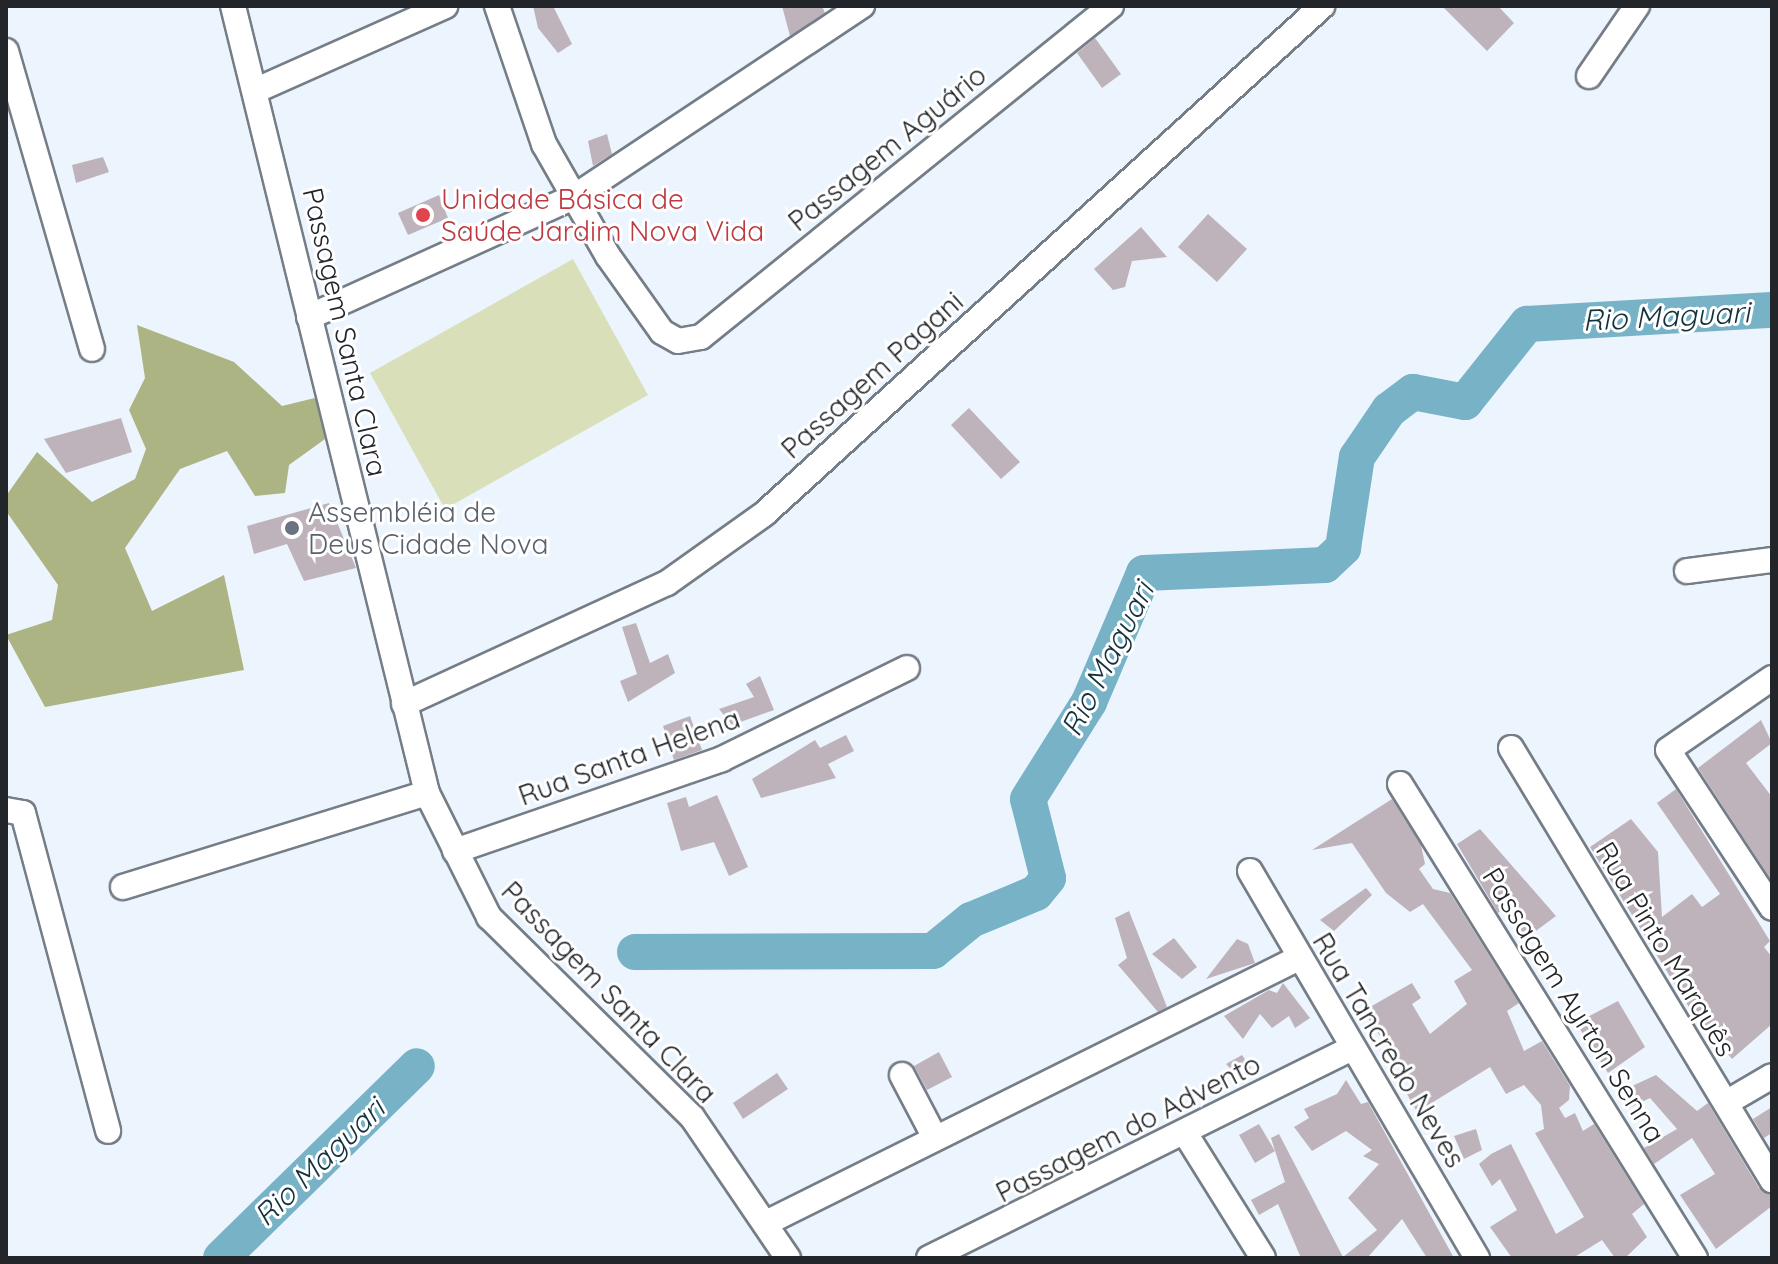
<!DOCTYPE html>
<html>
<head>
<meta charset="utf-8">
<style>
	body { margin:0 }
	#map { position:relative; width:1778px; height:1264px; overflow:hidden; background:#ecf4fe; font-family:Quicksand,sans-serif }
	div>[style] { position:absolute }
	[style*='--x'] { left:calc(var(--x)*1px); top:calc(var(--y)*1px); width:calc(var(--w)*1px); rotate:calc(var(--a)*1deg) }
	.green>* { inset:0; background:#d9e0b9 }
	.forest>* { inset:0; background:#abb482 }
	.river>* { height:36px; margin:-18px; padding:0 18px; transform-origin:18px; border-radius:18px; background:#77b2c6 }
	.building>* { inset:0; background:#beb3bb }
	.roads { filter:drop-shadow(2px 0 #757d86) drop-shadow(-2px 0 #757d86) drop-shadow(0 2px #757d86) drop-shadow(0 -2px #757d86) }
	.minor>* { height:24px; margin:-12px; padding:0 12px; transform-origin:12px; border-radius:12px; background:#fff }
	.dots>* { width:22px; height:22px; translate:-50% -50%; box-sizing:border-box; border:4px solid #fff; border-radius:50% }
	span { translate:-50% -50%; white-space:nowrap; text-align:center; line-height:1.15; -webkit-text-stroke:6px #fff; paint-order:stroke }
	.street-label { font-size:28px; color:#222529 }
	.health-label { font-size:28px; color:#be3a42 }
	.left { translate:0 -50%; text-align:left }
	.worship-label { font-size:28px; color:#5b616d }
	.water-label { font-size:30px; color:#14323c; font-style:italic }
	.frame { position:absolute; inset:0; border:8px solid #222529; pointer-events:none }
</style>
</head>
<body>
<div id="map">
	<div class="green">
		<div style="clip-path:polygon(573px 259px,648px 395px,445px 509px,370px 373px)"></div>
	</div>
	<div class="forest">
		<div style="clip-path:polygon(137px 325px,234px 362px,282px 406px,319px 397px,325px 439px,289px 465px,285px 493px,255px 496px,227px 451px,180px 469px,125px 548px,152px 611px,224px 575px,244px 670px,45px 707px,6px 635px,52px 620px,58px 585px,6px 511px,6px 496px,37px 452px,92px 502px,135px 479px,146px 449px,129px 410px,145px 378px)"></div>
	</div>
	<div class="river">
		<div style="--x:635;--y:952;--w:298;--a:-0.2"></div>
		<div style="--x:933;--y:951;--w:49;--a:-39.2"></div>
		<div style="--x:971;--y:920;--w:70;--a:-22.6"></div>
		<div style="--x:1036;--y:893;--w:19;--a:-51"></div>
		<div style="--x:1048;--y:878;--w:81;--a:-104.2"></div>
		<div style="--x:1028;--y:799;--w:115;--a:-57.8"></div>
		<div style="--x:1089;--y:702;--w:140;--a:-66.9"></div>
		<div style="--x:1144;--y:573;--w:181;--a:-2.5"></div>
		<div style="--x:1325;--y:565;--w:25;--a:-43"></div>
		<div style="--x:1343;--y:548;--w:92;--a:-81.3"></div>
		<div style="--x:1357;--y:457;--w:57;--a:-55.8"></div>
		<div style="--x:1389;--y:410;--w:30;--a:-37"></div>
		<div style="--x:1413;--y:392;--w:53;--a:10.9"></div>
		<div style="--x:1465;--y:402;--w:100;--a:-51.5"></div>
		<div style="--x:1527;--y:324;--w:245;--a:-3.3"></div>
		<div style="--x:221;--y:1258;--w:274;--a:-44.4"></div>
	</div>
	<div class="building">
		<div style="clip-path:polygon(533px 6px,553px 6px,572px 44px,558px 53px,538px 28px)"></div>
		<div style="clip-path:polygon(782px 6px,822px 6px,825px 13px,790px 36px)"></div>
		<div style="clip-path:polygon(1442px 6px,1498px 6px,1514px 23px,1487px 51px)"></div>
		<div style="clip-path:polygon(1095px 38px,1121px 74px,1102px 88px,1077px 53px)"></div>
		<div style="clip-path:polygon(607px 134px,612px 154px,593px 166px,588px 141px)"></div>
		<div style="clip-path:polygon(103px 157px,109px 172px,76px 183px,72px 165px)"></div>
		<div style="clip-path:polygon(439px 195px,448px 218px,408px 235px,398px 213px)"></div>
		<div style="clip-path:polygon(1208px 214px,1247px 249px,1217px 282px,1178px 247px)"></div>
		<div style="clip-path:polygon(1141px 227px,1167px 257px,1132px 261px,1125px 287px,1113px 290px,1094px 269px)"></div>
		<div style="clip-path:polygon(969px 408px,1020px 462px,1001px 479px,951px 425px)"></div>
		<div style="clip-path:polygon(121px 418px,132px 452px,66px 473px,44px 439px)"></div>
		<div style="clip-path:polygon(329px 503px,356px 568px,304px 581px,287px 544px,254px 554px,247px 526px)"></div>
		<div style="clip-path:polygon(636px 623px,650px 663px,668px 654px,675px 673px,628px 702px,620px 681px,637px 674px,622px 627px)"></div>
		<div style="clip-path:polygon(760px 676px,774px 710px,732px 725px,719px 709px,754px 697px,746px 684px)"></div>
		<div style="clip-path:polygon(690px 716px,702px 750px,674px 760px,663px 726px)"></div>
		<div style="clip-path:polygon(1761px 720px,1772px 743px,1746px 763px,1772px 797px,1770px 878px,1698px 768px)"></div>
		<div style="clip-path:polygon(846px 735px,854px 751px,828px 764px,836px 778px,761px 798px,752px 779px,815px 740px,820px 748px)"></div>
		<div style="clip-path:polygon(1676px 789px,1770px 941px,1764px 947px,1772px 957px,1772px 1024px,1732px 1059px,1692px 1012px,1590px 847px,1631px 819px,1658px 852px,1662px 917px,1692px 894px,1702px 907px,1720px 894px,1657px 803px)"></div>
		<div style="clip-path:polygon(717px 795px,748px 867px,729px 876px,714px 842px,681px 851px,667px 803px,686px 797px,689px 807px)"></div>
		<div style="clip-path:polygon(1392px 799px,1421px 845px,1425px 864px,1419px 869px,1433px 889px,1450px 893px,1519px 1003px,1507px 1011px,1524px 1051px,1542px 1041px,1570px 1086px,1569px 1100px,1559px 1108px,1565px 1118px,1575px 1113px,1583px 1131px,1594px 1124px,1644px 1204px,1632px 1214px,1647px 1237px,1625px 1258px,1615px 1258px,1602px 1240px,1573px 1258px,1512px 1258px,1490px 1227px,1517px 1210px,1500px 1179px,1492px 1186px,1479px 1164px,1491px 1154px,1511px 1144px,1556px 1234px,1584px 1217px,1535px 1133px,1544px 1129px,1541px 1105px,1524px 1085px,1506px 1094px,1490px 1067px,1417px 1112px,1407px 1094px,1416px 1089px,1363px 1011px,1412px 983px,1421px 998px,1412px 1004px,1430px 1034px,1467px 1004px,1454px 981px,1472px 970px,1423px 904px,1410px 912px,1386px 893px,1352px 843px,1312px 850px)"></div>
		<div style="clip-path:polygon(1480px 829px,1556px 916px,1525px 939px,1503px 908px,1498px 913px,1457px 844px)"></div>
		<div style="clip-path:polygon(1366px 888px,1372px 895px,1334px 931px,1320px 920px)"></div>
		<div style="clip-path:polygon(1129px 911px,1167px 1007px,1158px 1012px,1118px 965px,1127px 958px,1115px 918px)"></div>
		<div style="clip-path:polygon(1174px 938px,1197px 967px,1182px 979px,1152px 954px)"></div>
		<div style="clip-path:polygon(1237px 939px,1248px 944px,1255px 963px,1206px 979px)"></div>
		<div style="clip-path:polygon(1283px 983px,1310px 1018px,1295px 1028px,1289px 1016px,1272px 1028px,1260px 1014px,1243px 1039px,1224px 1016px,1269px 990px,1277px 993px)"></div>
		<div style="clip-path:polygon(1618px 1001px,1645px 1047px,1608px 1073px,1576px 1023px)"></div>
		<div style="clip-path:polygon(939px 1052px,952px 1077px,927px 1090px,914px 1066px)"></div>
		<div style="clip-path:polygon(1242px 1055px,1251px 1068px,1240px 1079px,1226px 1064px)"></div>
		<div style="clip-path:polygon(777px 1073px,788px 1089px,743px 1119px,733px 1103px)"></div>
		<div style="clip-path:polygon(1656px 1075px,1697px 1111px,1708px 1103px,1759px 1188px,1772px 1195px,1772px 1206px,1716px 1249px,1680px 1195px,1715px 1174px,1692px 1138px,1654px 1164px,1644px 1148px,1677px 1129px,1650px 1098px,1629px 1108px,1619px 1092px)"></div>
		<div style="clip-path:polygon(1346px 1080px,1361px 1104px,1368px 1102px,1454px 1258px,1427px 1258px,1402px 1219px,1367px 1258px,1301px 1258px,1278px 1204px,1259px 1215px,1251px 1200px,1285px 1182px,1271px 1138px,1279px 1134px,1343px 1257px,1377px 1230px,1348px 1198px,1379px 1164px,1363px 1156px,1372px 1150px,1346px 1131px,1312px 1151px,1294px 1127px,1309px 1118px,1304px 1109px,1337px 1094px)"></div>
		<div style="clip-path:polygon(1772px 1107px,1772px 1133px,1764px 1138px,1753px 1119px)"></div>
		<div style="clip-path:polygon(1259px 1124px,1275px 1151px,1255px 1163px,1239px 1135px)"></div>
		<div style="clip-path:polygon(1476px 1129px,1482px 1150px,1464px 1159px,1454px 1136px)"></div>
	</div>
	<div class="roads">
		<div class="minor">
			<div style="--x:233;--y:6;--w:811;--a:76.15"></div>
			<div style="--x:427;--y:793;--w:139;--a:63.4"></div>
			<div style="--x:489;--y:917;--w:285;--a:44.6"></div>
			<div style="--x:692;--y:1117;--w:171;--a:55.8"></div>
			<div style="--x:497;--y:6;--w:146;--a:71.2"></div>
			<div style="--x:544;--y:144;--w:129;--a:60.3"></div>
			<div style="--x:608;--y:256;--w:93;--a:54.6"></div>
			<div style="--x:662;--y:332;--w:18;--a:29"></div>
			<div style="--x:678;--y:341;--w:23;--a:-10"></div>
			<div style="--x:701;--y:337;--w:527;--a:-38.91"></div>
			<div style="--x:6;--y:51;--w:310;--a:73.9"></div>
			<div style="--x:1589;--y:76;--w:85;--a:-55.6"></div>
			<div style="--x:259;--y:89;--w:204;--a:-24"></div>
			<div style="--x:309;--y:317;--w:291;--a:-24.4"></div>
			<div style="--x:574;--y:197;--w:346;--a:-33.6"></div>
			<div style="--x:1687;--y:571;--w:86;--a:-7.4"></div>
			<div style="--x:1772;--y:678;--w:126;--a:145.3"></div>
			<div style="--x:1668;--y:750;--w:189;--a:56.6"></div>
			<div style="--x:404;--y:704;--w:289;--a:-24.7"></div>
			<div style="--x:667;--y:583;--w:119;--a:-35.4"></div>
			<div style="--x:764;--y:514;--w:755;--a:-42.31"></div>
			<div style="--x:1511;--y:748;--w:505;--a:58.86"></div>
			<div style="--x:1400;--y:784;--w:558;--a:58.1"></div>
			<div style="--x:6;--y:810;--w:17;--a:10"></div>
			<div style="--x:23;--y:813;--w:329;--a:75"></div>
			<div style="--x:455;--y:851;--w:282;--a:-19"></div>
			<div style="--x:722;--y:759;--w:206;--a:-26.2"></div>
			<div style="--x:1250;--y:871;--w:449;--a:59.6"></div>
			<div style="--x:123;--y:887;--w:318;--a:-17.2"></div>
			<div style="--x:902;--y:1075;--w:69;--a:62.3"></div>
			<div style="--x:1726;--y:1103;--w:53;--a:-30.4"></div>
			<div style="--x:1185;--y:1133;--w:147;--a:58"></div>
			<div style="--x:766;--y:1223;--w:595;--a:-26.44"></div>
			<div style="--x:929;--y:1258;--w:472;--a:-26.4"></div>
		</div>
	</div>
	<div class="dots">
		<div style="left:423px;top:215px;background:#e0444e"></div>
		<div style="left:292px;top:528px;background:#6b7280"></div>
	</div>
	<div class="street-label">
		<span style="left:887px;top:148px;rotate:-39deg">Passagem Aguário</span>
		<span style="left:345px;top:332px;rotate:77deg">Passagem Santa Clara</span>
		<span style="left:872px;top:375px;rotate:-42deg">Passagem Pagani</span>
		<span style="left:629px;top:757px;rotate:-20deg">Rua Santa Helena</span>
		<span style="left:1666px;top:949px;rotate:59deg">Rua Pinto Marquês</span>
		<span style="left:609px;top:992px;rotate:46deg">Passagem Santa Clara</span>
		<span style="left:1574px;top:1005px;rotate:58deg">Passagem Ayrton Senna</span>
		<span style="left:1389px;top:1050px;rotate:59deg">Rua Tancredo Neves</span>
		<span style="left:1128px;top:1128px;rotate:-27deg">Passagem do Advento</span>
	</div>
	<div class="health-label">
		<span class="left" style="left:441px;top:215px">Unidade Básica de<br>Saúde Jardim Nova Vida</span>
	</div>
	<div class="worship-label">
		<span class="left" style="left:308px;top:528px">Assembléia de<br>Deus Cidade Nova</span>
	</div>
	<div class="water-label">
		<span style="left:1666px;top:316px;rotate:-3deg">Rio Maguari</span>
		<span style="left:1107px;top:659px;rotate:-63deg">Rio Maguari</span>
		<span style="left:319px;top:1162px;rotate:-44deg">Rio Maguari</span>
	</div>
	<div class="frame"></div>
</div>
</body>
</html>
